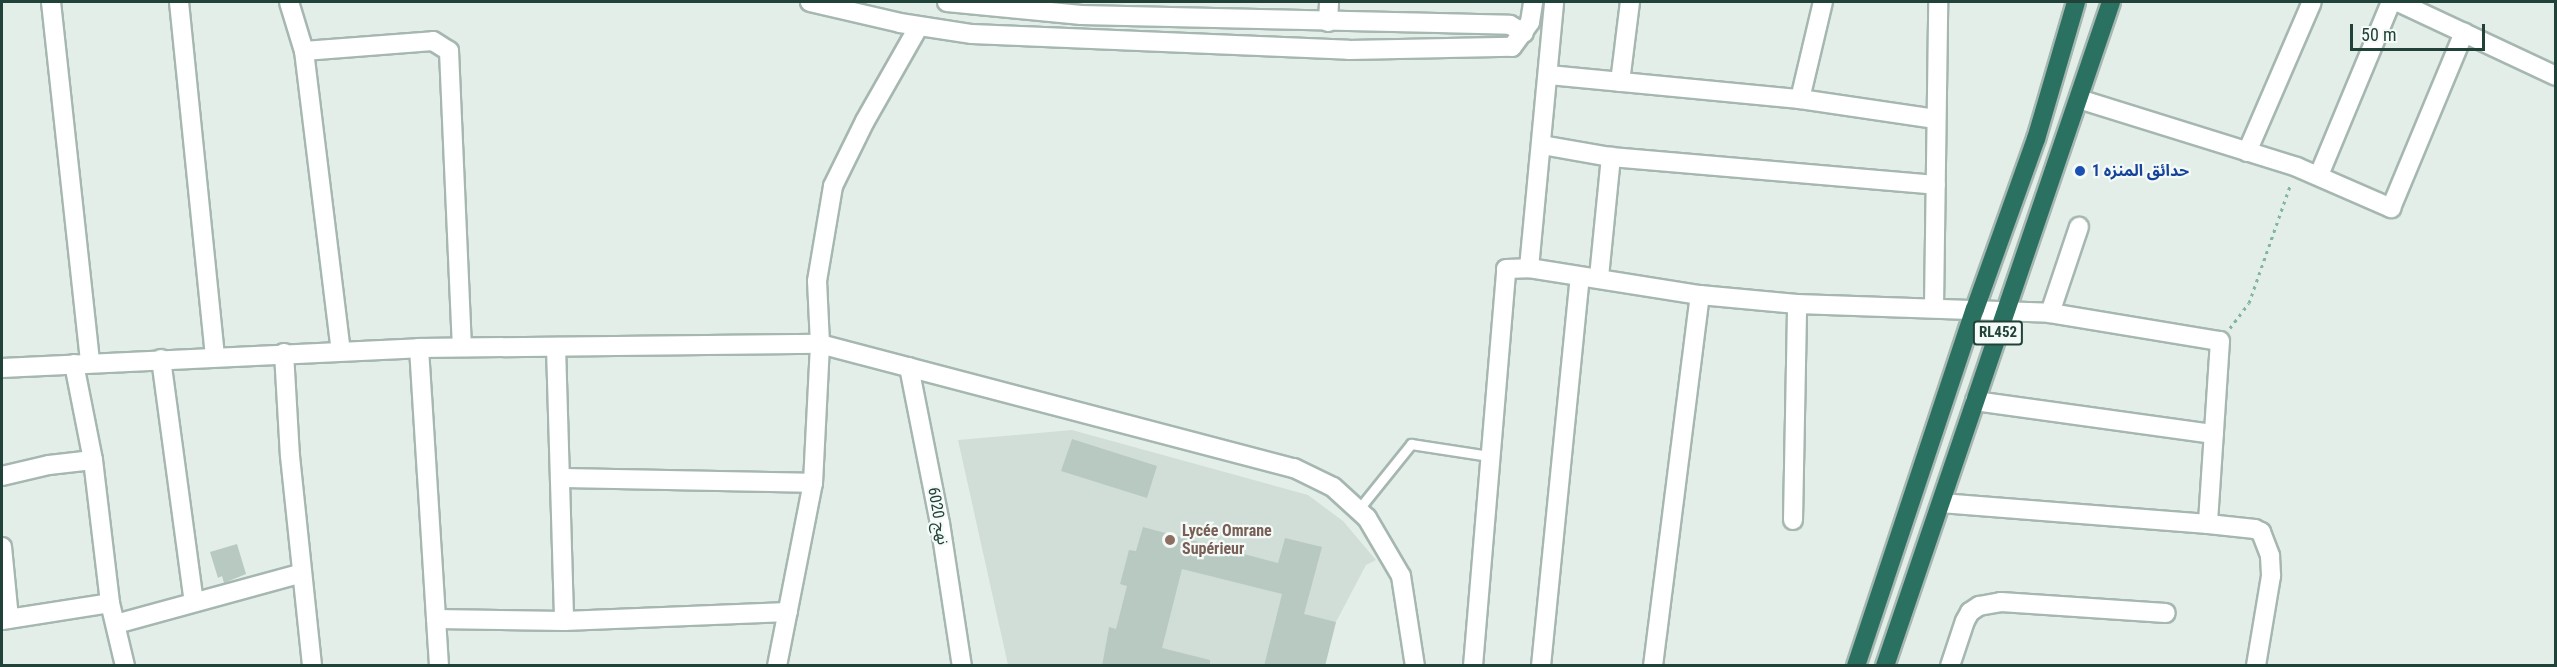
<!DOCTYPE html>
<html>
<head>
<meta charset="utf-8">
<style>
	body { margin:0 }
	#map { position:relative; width:2557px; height:667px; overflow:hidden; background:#e3eee9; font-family:"Roboto Condensed","Noto Sans Arabic",sans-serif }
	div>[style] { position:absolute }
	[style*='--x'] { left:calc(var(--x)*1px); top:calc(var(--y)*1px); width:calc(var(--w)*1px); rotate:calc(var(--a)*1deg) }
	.built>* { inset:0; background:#d1ded8 }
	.building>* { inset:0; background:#b8c9c2 }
	.path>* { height:3px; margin-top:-1.5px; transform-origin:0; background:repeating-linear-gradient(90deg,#81b5a4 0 3px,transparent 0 7.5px) }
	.roads { filter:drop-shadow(2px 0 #a5b7b0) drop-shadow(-2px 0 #a5b7b0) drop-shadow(0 2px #a5b7b0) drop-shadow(0 -2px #a5b7b0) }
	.lane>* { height:9px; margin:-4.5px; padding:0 4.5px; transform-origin:4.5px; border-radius:4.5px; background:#fff }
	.street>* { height:18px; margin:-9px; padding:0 9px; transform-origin:9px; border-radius:9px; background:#fff }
	.highway>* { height:18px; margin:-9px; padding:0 9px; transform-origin:9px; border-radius:9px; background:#2a7161 }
	.dots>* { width:16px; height:16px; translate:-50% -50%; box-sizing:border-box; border:3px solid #f4faf7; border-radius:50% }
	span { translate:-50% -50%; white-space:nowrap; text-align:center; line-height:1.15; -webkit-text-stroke:4.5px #f4faf7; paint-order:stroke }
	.shield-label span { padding:2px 4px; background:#f4faf7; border:2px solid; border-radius:4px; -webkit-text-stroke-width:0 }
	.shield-label { font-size:15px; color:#214238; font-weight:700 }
	.transit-label { font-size:16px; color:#164399; font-weight:700 }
	.left { translate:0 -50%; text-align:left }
	.street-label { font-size:16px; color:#214238 }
	.education-label { font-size:16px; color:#785e54; font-weight:700 }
	.frame { position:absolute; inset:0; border:3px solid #214238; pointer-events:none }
	.scale { position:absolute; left:2350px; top:24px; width:135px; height:27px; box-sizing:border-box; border:3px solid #214238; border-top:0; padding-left:8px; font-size:18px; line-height:21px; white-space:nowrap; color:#214238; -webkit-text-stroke:4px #f4faf7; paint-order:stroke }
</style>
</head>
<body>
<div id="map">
	<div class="built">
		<div style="clip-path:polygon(1072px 430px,1308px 495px,1343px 521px,1376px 560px,1366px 565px,1336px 622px,1325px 665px,1008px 665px,958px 440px)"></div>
	</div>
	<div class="building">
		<div style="clip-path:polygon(1072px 439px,1157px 466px,1147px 498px,1061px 471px)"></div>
		<div style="clip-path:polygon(1143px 527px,1278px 563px,1285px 538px,1322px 547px,1304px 614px,1336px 622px,1325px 666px,1264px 666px,1282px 594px,1182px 569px,1162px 648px,1210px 660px,1210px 666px,1102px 666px,1109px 627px,1116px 629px,1127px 586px,1120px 584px,1129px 550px,1136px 551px)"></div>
		<div style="clip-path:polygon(237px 544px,246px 574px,224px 583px,222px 576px,218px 578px,210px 552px)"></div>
	</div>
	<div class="path">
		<div style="--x:2230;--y:328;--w:31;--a:-53"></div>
		<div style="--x:2249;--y:303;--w:127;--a:-70.7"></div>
	</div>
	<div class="roads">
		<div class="lane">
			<div style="--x:1358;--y:510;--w:85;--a:-51.2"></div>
			<div style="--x:1411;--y:444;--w:79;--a:8.7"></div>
		</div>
		<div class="street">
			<div style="--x:51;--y:2;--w:363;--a:83.8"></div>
			<div style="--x:179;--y:2;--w:357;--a:84.2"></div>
			<div style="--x:289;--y:2;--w:51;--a:73"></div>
			<div style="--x:304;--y:51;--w:302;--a:83"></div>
			<div style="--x:810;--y:2;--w:92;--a:13.1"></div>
			<div style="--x:900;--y:23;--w:73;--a:8.7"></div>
			<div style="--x:972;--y:34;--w:377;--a:2.4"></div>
			<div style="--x:1349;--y:50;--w:163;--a:-1.1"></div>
			<div style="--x:1512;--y:47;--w:31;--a:-54"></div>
			<div style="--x:1530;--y:22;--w:20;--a:-81"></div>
			<div style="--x:947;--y:2;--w:135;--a:5.5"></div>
			<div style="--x:1081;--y:15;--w:429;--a:1.3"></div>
			<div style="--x:1510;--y:25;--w:16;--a:30"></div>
			<div style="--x:2398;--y:2;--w:174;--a:25.1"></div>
			<div style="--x:1328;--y:22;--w:20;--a:-87"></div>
			<div style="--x:304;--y:51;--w:129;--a:-4.4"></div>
			<div style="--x:433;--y:41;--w:19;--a:32"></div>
			<div style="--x:449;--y:51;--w:296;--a:87.5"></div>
			<div style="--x:1549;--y:75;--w:252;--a:5.5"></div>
			<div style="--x:1800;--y:99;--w:137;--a:8.4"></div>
			<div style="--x:1620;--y:82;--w:81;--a:-82.9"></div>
			<div style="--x:1800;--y:99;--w:100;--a:-76.7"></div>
			<div style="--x:2079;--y:99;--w:228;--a:17.3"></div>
			<div style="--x:2297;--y:167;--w:103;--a:23.6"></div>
			<div style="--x:2391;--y:208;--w:190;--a:-67.4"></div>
			<div style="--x:1542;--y:145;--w:70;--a:9.9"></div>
			<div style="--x:1611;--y:157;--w:326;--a:4.9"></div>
			<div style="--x:2247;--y:152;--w:163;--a:-66.6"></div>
			<div style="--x:2319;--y:175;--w:187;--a:-67.4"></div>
			<div style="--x:1529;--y:268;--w:267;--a:-84.6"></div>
			<div style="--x:1599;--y:277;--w:121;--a:-84.3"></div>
			<div style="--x:1934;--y:307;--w:305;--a:-89.2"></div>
			<div style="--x:2050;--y:313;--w:91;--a:-71.4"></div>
			<div style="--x:556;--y:347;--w:274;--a:88.3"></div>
			<div style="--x:419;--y:348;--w:319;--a:86.4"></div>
			<div style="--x:284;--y:353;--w:103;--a:86.7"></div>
			<div style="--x:290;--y:456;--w:211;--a:84"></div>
			<div style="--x:161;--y:359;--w:245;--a:82.3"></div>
			<div style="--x:74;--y:364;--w:98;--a:78.8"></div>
			<div style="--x:93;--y:460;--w:144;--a:83.2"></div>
			<div style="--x:110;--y:603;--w:65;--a:76.6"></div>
			<div style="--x:909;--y:367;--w:159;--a:78.8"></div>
			<div style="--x:940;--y:523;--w:145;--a:81.3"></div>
			<div style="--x:2;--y:368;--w:417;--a:-2.7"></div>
			<div style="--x:419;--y:348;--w:401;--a:-0.6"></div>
			<div style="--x:820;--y:344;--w:490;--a:14.7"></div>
			<div style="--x:1294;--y:468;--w:43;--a:26"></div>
			<div style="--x:1333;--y:487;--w:46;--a:42.4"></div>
			<div style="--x:1367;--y:518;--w:67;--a:59.6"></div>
			<div style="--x:1401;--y:576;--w:91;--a:81.2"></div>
			<div style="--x:1975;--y:401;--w:241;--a:7.9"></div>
			<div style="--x:2;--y:476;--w:48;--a:-13.2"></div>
			<div style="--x:49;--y:465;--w:44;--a:-6.5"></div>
			<div style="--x:560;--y:478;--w:253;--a:1.1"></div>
			<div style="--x:1941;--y:503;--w:268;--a:4.5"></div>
			<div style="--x:2208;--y:524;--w:47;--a:6.1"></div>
			<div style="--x:2255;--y:529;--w:7;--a:27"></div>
			<div style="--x:2261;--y:532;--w:26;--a:69"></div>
			<div style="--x:2270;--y:556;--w:20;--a:87"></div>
			<div style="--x:2271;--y:576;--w:91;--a:99.5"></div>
			<div style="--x:1793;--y:520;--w:216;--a:-88.9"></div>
			<div style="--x:2;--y:547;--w:72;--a:84.4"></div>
			<div style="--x:436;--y:619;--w:128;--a:0.9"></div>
			<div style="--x:564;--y:621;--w:224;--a:-2.3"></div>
			<div style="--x:2;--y:620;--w:109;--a:-8.9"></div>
			<div style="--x:116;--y:624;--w:193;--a:-15.3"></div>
			<div style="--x:777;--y:666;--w:187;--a:-78.9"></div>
			<div style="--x:813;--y:483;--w:139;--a:-87.1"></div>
			<div style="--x:820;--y:344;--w:63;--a:-92.7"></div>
			<div style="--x:817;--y:281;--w:96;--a:-80.4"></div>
			<div style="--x:833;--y:186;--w:72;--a:-63.8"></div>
			<div style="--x:865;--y:121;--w:109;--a:-60.4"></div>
			<div style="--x:1473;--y:666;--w:398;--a:-85.2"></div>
			<div style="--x:1506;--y:269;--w:23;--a:-2"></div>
			<div style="--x:1529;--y:268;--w:173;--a:9"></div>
			<div style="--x:1700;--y:295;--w:97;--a:5.3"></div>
			<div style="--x:1797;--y:304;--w:253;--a:2"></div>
			<div style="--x:2050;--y:313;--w:172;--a:9.4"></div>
			<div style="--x:2220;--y:341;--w:183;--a:93.8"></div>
			<div style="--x:1541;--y:666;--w:391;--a:-84.3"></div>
			<div style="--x:1653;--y:666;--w:374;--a:-82.8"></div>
			<div style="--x:1950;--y:666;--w:47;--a:-71.6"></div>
			<div style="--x:1965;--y:621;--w:10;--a:-61"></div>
			<div style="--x:1970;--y:612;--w:11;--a:-34"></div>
			<div style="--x:1979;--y:606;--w:22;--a:-10"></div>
			<div style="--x:2001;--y:602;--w:165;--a:3.8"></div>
		</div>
		<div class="highway">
			<div style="--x:1856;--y:666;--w:376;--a:-71.6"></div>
			<div style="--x:1975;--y:309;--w:181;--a:-70.3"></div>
			<div style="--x:2036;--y:139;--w:143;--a:-73.7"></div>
			<div style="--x:1885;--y:666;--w:701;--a:-71.2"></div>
		</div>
	</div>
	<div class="dots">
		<div style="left:2080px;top:171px;background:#1a4fb4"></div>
		<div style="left:1170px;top:540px;background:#8d6e63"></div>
	</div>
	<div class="shield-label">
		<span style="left:1998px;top:333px">RL452</span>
	</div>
	<div class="transit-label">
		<span class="left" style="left:2092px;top:171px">حدائق المنزه 1</span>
	</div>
	<div class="street-label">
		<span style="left:938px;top:516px;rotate:80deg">نهج 6020</span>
	</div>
	<div class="education-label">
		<span class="left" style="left:1182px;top:540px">Lycée Omrane<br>Supérieur</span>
	</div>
	<div class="frame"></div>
	<div class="scale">50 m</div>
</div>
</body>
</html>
